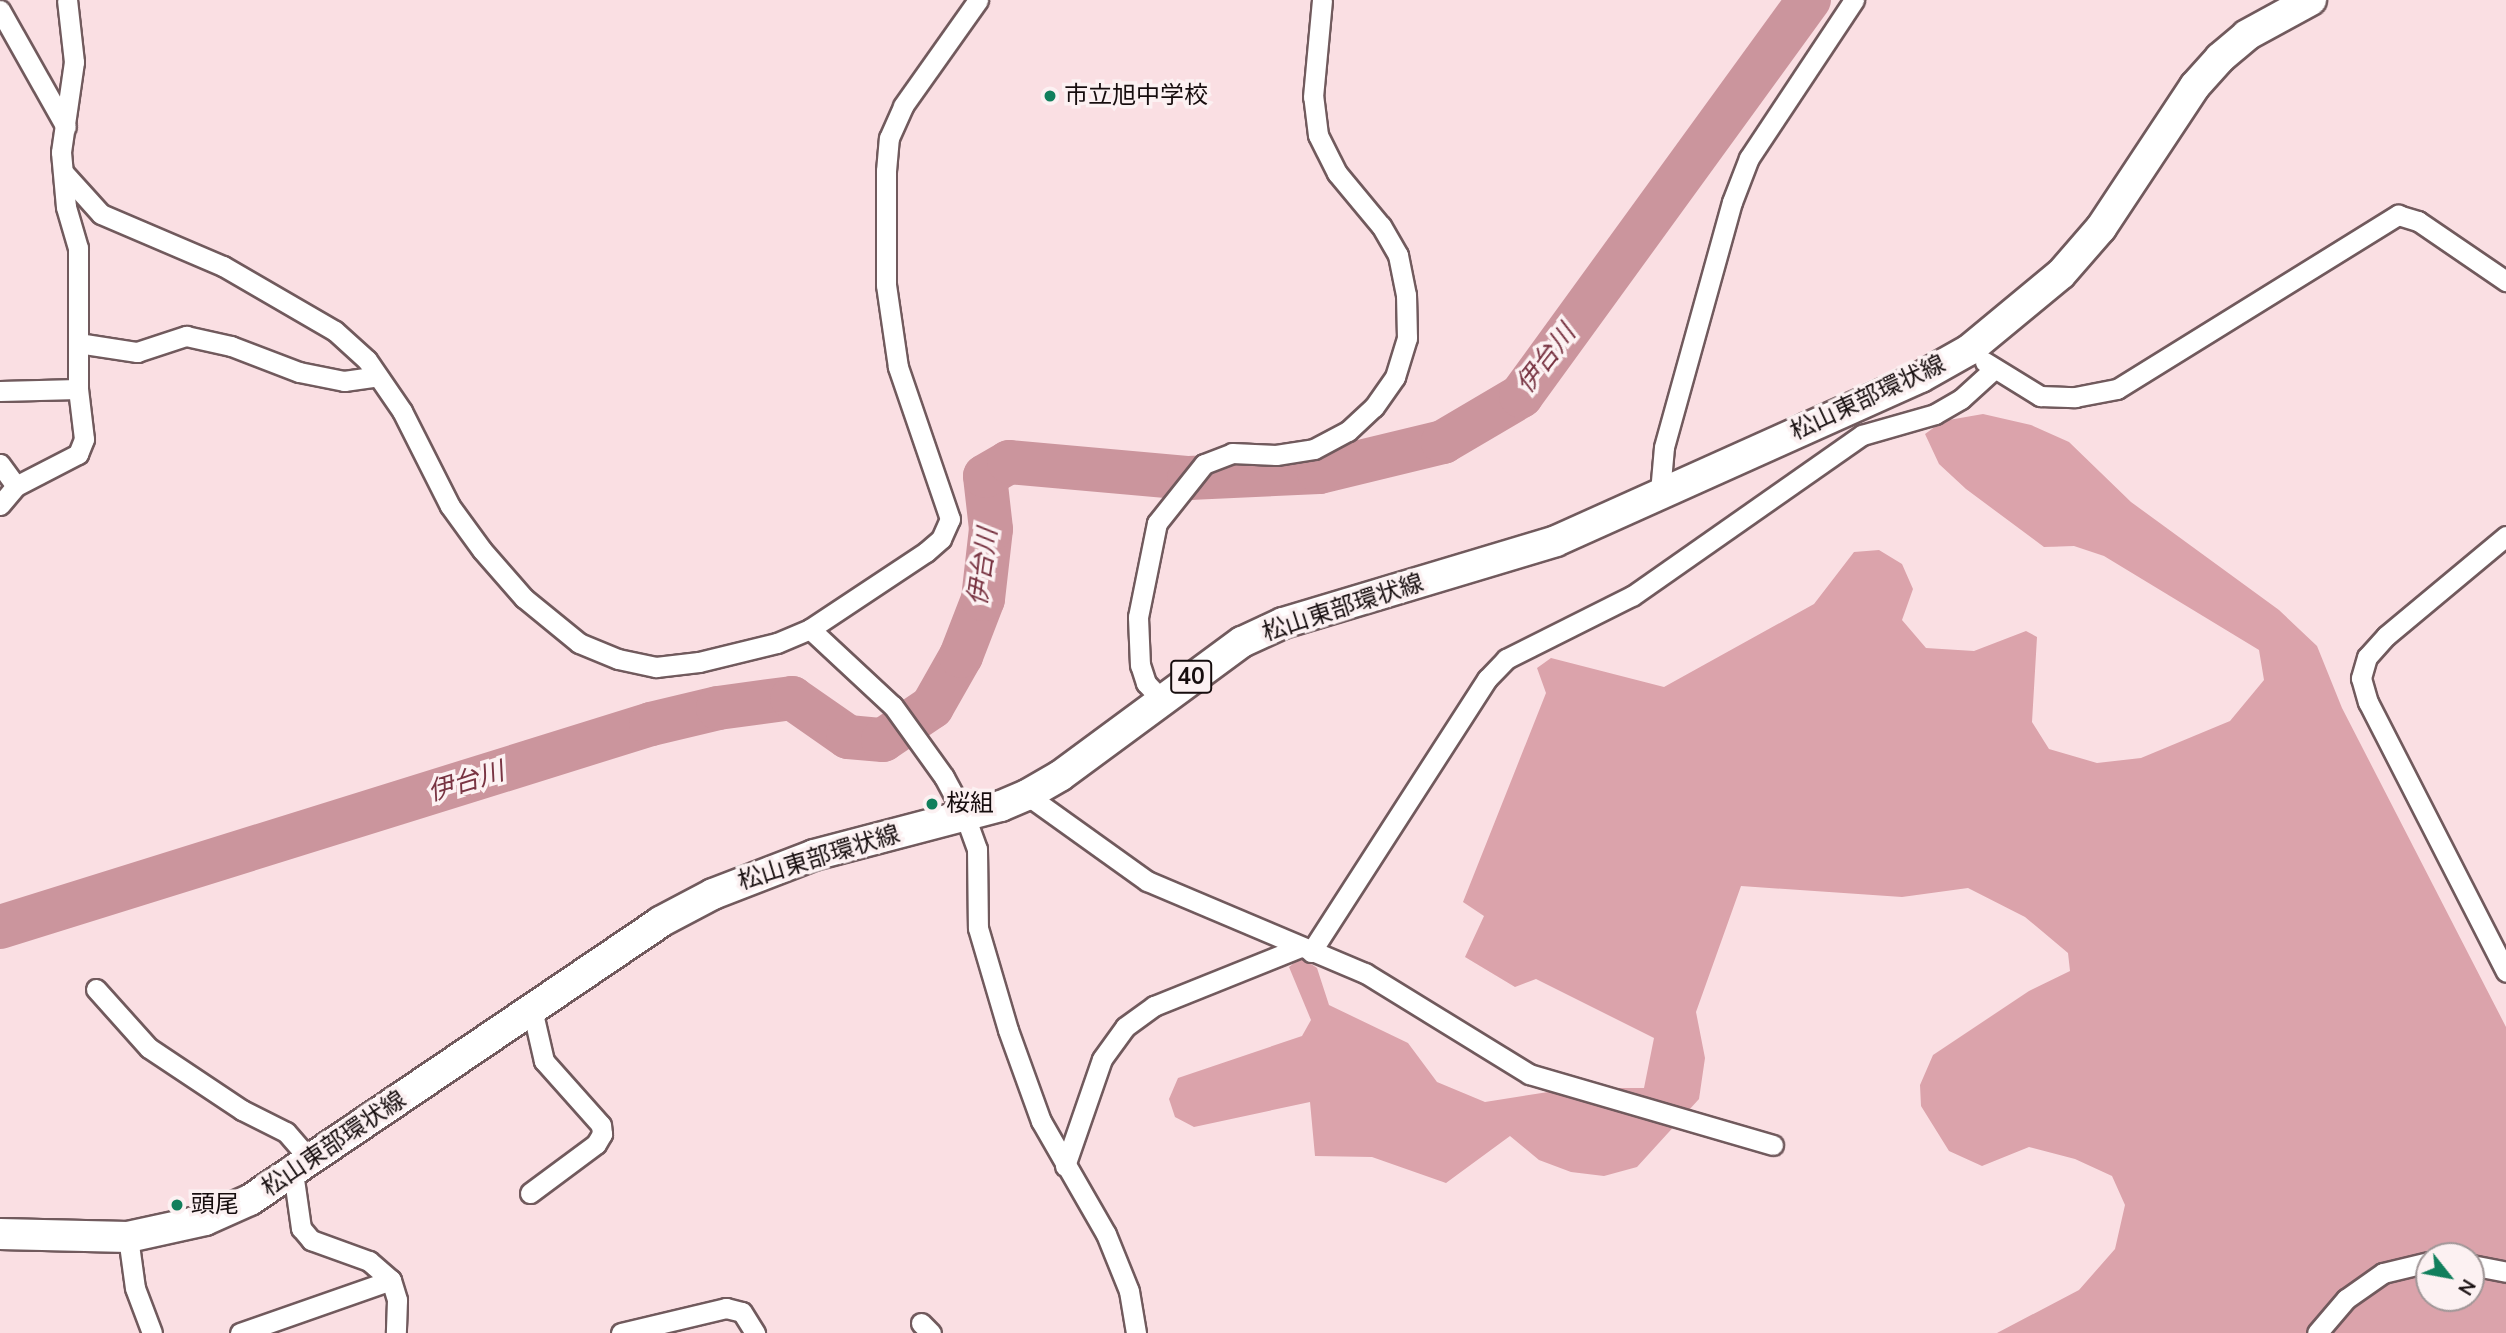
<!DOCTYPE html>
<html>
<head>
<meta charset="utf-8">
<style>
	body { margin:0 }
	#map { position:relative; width:2506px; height:1333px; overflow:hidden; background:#fadfe3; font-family:"Nunito Sans","Noto Sans JP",sans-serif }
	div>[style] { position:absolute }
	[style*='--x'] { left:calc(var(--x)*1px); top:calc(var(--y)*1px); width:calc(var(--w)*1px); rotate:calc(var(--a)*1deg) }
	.forest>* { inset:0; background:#dba3ab }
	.river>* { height:44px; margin:-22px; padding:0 22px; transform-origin:22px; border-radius:22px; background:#cb959d }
	.roads { filter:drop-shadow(2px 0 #715a5d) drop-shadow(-2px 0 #715a5d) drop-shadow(0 2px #715a5d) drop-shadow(0 -2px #715a5d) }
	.minor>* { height:19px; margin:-9.5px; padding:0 9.5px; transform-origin:9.5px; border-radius:9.5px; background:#fff }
	.primary>* { height:30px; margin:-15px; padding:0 15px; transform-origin:15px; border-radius:15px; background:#fff }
	.dots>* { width:19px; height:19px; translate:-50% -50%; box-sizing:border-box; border:4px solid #fcf1f2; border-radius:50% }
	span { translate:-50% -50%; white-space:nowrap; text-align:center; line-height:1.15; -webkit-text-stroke:7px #fcf1f2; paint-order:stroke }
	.shield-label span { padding:2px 5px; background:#fcf1f2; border:2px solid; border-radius:5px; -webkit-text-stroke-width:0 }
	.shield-label { font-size:23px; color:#160d0e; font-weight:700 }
	.poi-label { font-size:24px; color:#160d0e }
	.left { translate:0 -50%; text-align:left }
	.street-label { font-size:24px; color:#160d0e }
	.water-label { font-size:26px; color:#793543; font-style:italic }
	.north { position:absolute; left:2415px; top:1242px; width:70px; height:70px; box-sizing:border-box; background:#fcf1f2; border:2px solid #a09697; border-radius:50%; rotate:121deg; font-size:19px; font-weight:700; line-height:28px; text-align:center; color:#160d0e }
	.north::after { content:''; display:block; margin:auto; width:24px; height:32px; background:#117f5c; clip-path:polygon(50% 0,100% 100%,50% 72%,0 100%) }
</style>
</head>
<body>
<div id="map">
	<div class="forest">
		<div style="clip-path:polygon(evenodd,1983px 414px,2031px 425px,2069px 442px,2131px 502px,2279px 610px,2317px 646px,2342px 708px,2506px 1027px,2506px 1333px,1997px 1333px,2079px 1290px,2115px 1249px,2125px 1205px,2112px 1176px,2075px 1159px,2029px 1147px,1982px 1166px,1949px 1151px,1921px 1106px,1920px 1085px,1933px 1055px,2029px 991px,2070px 971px,2068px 953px,2025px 917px,1968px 888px,1902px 897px,1741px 886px,1696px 1012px,1705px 1058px,1699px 1099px,1637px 1167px,1604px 1176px,1571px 1172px,1539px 1160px,1510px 1136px,1446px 1183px,1372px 1157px,1315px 1156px,1310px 1102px,1194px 1127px,1175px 1117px,1169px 1099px,1178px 1078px,1302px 1036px,1311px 1020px,1289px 967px,1301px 957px,1317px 968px,1329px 1005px,1408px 1043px,1437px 1082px,1485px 1102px,1574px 1088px,1644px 1088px,1654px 1038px,1536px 979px,1515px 987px,1465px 957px,1484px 916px,1463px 902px,1546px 693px,1537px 668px,1551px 658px,1664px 687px,1814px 604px,1854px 552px,1879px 550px,1902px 564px,1913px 589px,1902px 620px,1926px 648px,1974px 651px,2026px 631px,2037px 637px,2032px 722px,2049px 749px,2097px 763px,2141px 758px,2230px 721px,2264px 680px,2259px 650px,2104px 556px,2074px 546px,2044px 547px,1966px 489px,1939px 464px,1925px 434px,1943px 421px,1983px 414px,2429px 1256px,2471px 1256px,2471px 1298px,2429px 1298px,2429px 1256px)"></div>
	</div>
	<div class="river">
		<div style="--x:0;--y:927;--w:682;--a:-17.32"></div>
		<div style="--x:651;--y:724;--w:69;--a:-13.4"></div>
		<div style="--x:718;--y:708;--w:75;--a:-7.7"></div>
		<div style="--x:792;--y:698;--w:68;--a:34.9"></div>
		<div style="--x:848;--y:737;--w:35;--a:5"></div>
		<div style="--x:883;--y:740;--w:59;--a:-34"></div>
		<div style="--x:932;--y:707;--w:59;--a:-60.4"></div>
		<div style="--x:961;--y:656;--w:61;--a:-68.9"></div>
		<div style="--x:983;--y:599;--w:70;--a:-83.5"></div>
		<div style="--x:991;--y:529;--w:53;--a:-96.5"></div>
		<div style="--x:985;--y:476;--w:28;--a:-30"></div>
		<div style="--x:1009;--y:462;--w:181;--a:5.1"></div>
		<div style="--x:1189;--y:478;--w:130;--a:-2.6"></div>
		<div style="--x:1319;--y:472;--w:128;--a:-13.6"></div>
		<div style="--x:1443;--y:442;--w:91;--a:-30.5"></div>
		<div style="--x:1521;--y:396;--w:490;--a:-54"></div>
	</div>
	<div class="roads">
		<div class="minor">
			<div style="--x:0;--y:10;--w:134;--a:60.6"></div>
			<div style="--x:64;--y:173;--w:55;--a:47.9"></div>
			<div style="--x:101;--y:214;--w:133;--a:23.1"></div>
			<div style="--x:223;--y:266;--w:129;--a:30.1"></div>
			<div style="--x:335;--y:331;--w:43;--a:42.2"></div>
			<div style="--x:367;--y:360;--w:62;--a:55.5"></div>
			<div style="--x:402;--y:411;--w:106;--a:63.2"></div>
			<div style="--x:450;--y:506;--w:54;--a:54"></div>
			<div style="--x:482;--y:550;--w:64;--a:48.8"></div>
			<div style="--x:524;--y:598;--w:71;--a:39.3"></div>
			<div style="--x:579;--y:643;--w:42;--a:22.3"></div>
			<div style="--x:618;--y:659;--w:39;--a:12"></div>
			<div style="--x:656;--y:667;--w:43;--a:-6.6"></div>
			<div style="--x:699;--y:662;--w:80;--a:-13.7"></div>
			<div style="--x:777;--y:643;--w:36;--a:-23"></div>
			<div style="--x:810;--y:629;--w:139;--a:-33.6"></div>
			<div style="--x:926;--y:552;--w:20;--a:-41"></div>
			<div style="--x:941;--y:539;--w:22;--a:-66"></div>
			<div style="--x:950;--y:519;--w:161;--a:-108.9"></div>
			<div style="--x:898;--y:367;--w:83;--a:-98.3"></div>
			<div style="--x:886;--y:285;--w:114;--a:-90"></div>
			<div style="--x:886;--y:171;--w:33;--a:-85"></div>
			<div style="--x:889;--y:138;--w:35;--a:-66"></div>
			<div style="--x:903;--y:106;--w:130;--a:-54.7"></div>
			<div style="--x:78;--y:343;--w:60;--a:8.7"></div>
			<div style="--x:137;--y:352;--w:52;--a:-18.1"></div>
			<div style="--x:186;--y:336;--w:46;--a:12.5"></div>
			<div style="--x:231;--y:346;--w:73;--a:20.9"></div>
			<div style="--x:299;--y:372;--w:46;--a:11.3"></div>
			<div style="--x:344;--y:381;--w:34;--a:-8"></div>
			<div style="--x:1985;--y:362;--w:65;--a:31.7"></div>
			<div style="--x:2040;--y:396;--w:35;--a:2"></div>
			<div style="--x:2075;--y:397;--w:43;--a:-10.8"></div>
			<div style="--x:2117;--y:389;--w:331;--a:-31.8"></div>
			<div style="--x:2398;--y:215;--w:21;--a:17"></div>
			<div style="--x:2418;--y:221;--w:107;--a:34.3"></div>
			<div style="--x:0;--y:391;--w:78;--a:-1.5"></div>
			<div style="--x:0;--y:464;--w:27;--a:54"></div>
			<div style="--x:1660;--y:492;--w:45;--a:-84.9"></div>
			<div style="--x:1664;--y:447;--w:254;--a:-74.5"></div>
			<div style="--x:1732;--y:202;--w:47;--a:-68.9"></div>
			<div style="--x:1749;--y:158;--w:190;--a:-56.4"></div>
			<div style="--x:0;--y:505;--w:25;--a:-50"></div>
			<div style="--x:16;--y:486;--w:70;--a:-27.3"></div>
			<div style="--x:78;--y:454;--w:16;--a:-68"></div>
			<div style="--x:84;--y:439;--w:50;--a:-96.8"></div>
			<div style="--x:78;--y:389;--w:141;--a:-90"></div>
			<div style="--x:78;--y:248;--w:43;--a:-106.3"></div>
			<div style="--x:66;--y:207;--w:55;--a:-95.2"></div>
			<div style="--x:61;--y:152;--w:91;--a:-81.8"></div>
			<div style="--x:74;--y:62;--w:62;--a:-96.4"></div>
			<div style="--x:2506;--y:536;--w:156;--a:140.2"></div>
			<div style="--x:2386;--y:636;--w:28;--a:132"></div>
			<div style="--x:2367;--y:657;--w:22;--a:106"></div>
			<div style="--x:2361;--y:678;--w:25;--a:74"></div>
			<div style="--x:2368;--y:702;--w:303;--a:62.9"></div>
			<div style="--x:810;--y:629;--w:113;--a:42.9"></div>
			<div style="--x:893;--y:706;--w:87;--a:54.3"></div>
			<div style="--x:944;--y:777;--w:44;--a:61.7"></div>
			<div style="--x:965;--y:816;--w:35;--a:70"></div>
			<div style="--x:977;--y:849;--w:79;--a:89.3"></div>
			<div style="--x:978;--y:928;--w:106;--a:73.6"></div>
			<div style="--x:1008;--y:1030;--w:97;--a:70.1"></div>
			<div style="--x:1041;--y:1121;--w:130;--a:60.1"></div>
			<div style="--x:1106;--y:1234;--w:61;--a:68"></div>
			<div style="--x:1129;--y:1291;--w:43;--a:80.5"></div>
			<div style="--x:1161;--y:699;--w:22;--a:-133"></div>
			<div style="--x:1146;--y:683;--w:19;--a:-108"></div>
			<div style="--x:1140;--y:665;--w:48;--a:-92.4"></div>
			<div style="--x:1138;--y:617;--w:96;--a:-78.6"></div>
			<div style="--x:1157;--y:523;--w:75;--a:-51.5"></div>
			<div style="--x:1204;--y:464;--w:30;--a:-21"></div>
			<div style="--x:1232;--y:453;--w:44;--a:2.6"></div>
			<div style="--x:1276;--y:455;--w:38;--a:-9"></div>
			<div style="--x:1314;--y:449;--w:38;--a:-28"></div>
			<div style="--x:1348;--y:431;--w:35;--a:-43"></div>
			<div style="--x:1374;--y:407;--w:37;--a:-55"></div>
			<div style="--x:1395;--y:377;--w:41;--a:-72.9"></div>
			<div style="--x:1407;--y:338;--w:43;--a:-91.3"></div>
			<div style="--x:1406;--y:295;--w:41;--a:-101.3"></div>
			<div style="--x:1398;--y:255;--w:34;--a:-120"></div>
			<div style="--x:1381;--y:226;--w:69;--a:-129.7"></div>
			<div style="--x:1337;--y:173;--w:42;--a:-116.6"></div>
			<div style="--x:1318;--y:135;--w:38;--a:-97"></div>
			<div style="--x:1313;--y:97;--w:97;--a:-84.7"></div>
			<div style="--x:1027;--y:795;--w:148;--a:35.6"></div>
			<div style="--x:1147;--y:881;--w:237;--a:22.9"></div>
			<div style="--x:1365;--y:973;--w:193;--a:31.6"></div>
			<div style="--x:1529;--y:1074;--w:254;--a:16.2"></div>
			<div style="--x:1311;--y:952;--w:325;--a:-57.2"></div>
			<div style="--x:1487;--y:679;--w:28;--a:-46"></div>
			<div style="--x:1506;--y:659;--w:141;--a:-26.6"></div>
			<div style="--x:1632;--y:596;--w:281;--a:-35"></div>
			<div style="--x:1862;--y:435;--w:76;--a:-16"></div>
			<div style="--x:1935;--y:414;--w:30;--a:-30"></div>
			<div style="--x:1961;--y:399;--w:45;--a:-42.3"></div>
			<div style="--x:96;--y:989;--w:79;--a:48.1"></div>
			<div style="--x:149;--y:1048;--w:112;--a:33.7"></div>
			<div style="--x:242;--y:1110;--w:49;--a:26.6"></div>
			<div style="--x:286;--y:1132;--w:37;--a:49"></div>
			<div style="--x:1065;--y:1166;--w:113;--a:-70.9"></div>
			<div style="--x:1102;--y:1059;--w:39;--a:-54"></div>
			<div style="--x:1125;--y:1027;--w:36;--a:-36"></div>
			<div style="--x:1154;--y:1006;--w:158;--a:-21.9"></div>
			<div style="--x:293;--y:1172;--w:57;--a:81.9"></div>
			<div style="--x:301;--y:1228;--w:16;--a:50"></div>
			<div style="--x:311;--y:1240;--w:62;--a:19.9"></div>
			<div style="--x:369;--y:1261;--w:29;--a:41"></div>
			<div style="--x:391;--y:1280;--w:21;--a:73"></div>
			<div style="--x:397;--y:1300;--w:33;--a:92"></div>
			<div style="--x:530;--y:1193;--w:82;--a:-36.6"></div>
			<div style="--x:596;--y:1144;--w:12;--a:-59"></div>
			<div style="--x:602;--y:1134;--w:9;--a:-96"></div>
			<div style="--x:601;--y:1125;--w:86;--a:-131.7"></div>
			<div style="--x:544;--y:1061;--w:53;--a:-103"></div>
			<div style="--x:128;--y:1237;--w:51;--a:82.2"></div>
			<div style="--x:135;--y:1288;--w:48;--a:69.3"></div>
			<div style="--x:2471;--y:1265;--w:36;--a:11"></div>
			<div style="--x:921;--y:1323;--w:14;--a:45"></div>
			<div style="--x:240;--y:1333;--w:160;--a:-19.3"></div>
			<div style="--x:621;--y:1333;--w:108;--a:-13.4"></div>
			<div style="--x:726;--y:1308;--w:16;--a:14"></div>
			<div style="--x:742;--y:1312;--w:25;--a:58"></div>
			<div style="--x:2317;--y:1333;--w:45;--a:-49.5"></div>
			<div style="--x:2346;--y:1299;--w:45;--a:-35.1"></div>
			<div style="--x:2383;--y:1273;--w:47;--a:-13.4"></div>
		</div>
		<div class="primary">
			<div style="--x:0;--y:1234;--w:128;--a:1.3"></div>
			<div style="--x:128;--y:1237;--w:79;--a:-12.4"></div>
			<div style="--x:205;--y:1220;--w:49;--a:-24"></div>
			<div style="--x:250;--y:1200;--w:495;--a:-34.1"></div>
			<div style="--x:660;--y:922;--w:60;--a:-27.8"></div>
			<div style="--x:713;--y:894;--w:108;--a:-21.1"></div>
			<div style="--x:814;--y:855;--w:193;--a:-14.7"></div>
			<div style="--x:1001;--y:806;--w:28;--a:-23"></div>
			<div style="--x:1027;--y:795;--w:38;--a:-30"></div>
			<div style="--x:1060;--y:776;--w:226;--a:-36.4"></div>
			<div style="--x:1242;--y:642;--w:45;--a:-24.9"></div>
			<div style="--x:1283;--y:623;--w:285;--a:-16.7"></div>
			<div style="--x:1556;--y:541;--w:400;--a:-24.2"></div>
			<div style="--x:1921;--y:377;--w:55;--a:-29.4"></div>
			<div style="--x:1969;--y:350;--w:119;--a:-39.6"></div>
			<div style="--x:2061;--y:274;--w:61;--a:-49"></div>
			<div style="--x:2101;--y:228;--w:170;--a:-56.5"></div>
			<div style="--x:2195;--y:86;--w:38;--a:-48"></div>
			<div style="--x:2220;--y:58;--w:35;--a:-40"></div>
			<div style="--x:2247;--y:35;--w:73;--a:-28.7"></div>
		</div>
	</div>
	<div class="dots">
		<div style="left:1050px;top:96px;background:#117f5c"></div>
		<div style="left:932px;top:804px;background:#117f5c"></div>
		<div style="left:177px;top:1205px;background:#117f5c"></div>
	</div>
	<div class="shield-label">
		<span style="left:1191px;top:677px">40</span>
	</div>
	<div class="poi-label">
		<span class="left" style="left:1064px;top:96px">市立旭中学校</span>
		<span class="left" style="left:946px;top:804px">桜組</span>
		<span class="left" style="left:191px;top:1205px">頭尾</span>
	</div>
	<div class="street-label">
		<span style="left:1868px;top:398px;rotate:-25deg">松山東部環状線</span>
		<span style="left:1343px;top:608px;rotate:-18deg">松山東部環状線</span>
		<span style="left:819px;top:858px;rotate:-17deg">松山東部環状線</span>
		<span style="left:334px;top:1144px;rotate:-34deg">松山東部環状線</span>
	</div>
	<div class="water-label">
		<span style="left:1546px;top:359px;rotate:-52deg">伊台川</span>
		<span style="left:983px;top:567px;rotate:-82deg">伊台川</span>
		<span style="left:466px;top:782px;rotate:-17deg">伊台川</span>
	</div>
	<div class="north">N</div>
</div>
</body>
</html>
